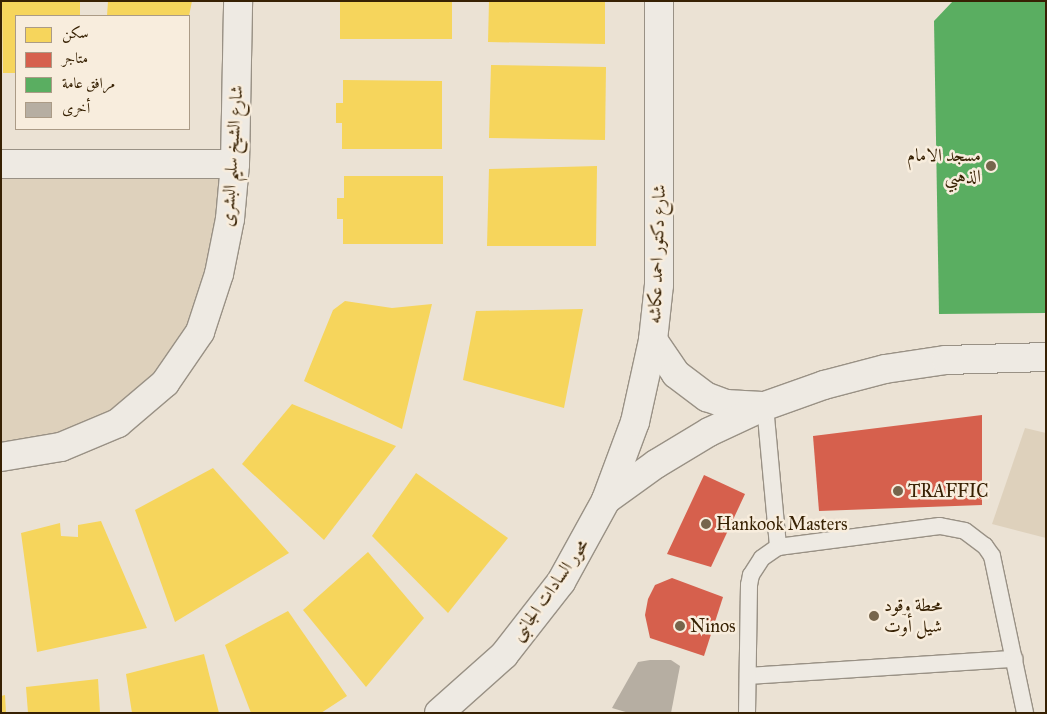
<!DOCTYPE html>
<html>
<head>
<meta charset="utf-8">
<style>
	body { margin:0 }
	#map { position:relative; width:1047px; height:714px; overflow:hidden; background:#ebe2d4; font-family:"IM FELL Great Primer",Amiri,serif }
	div>[style] { position:absolute }
	[style*='--x'] { left:calc(var(--x)*1px); top:calc(var(--y)*1px); width:calc(var(--w)*1px); rotate:calc(var(--a)*1deg) }
	.green>* { inset:0; background:#ded1bc }
	.homes>* { inset:0; background:#f6d55c }
	.shops>* { inset:0; background:#d6604d }
	.public>* { inset:0; background:#5aae61 }
	.building>* { inset:0; background:#b6aea2 }
	.roads { filter:drop-shadow(1px 0 #999185) drop-shadow(-1px 0 #999185) drop-shadow(0 1px #999185) drop-shadow(0 -1px #999185) }
	.lane>* { height:16px; margin:-8px; padding:0 8px; transform-origin:8px; border-radius:8px; background:#eeeae3 }
	.street>* { height:28px; margin:-14px; padding:0 14px; transform-origin:14px; border-radius:14px; background:#eeeae3 }
	.secondary>* { height:28px; margin:-14px; padding:0 14px; transform-origin:14px; border-radius:14px; background:#eeeae3 }
	.dots>* { width:14px; height:14px; translate:-50% -50%; box-sizing:border-box; border:2px solid #f8eddd; border-radius:50% }
	span { translate:-50% -50%; white-space:nowrap; text-align:center; line-height:1.15; -webkit-text-stroke:5px #f8eddd; paint-order:stroke }
	.street-label { font-size:18px; color:#372103 }
	.poi-label { font-size:18px; color:#372103 }
	.right { translate:-100% -50%; text-align:right }
	.left { translate:0 -50%; text-align:left }
	.frame { position:absolute; inset:0; border:2px solid #372103; pointer-events:none }
	.legend { position:absolute; left:15px; top:15px; width:175px; height:115px; box-sizing:border-box; background:#f8eddd; border:1px solid #ab9b86; margin:0; padding:6px 9px; list-style:none; font-size:15px; color:#372103 }
	.legend li { display:flex; align-items:center; gap:10px; height:25px }
	.legend b { width:25px; border:1px solid #ab9b86 }
</style>
</head>
<body>
<div id="map">
	<div class="green">
		<div style="clip-path:polygon(1px 164px,235px 164px,200px 332px,118px 423px,1px 457px)"></div>
		<div style="clip-path:polygon(1025px 428px,1046px 433px,1046px 538px,992px 524px)"></div>
	</div>
	<div class="homes">
		<div style="clip-path:polygon(2px 1px,80px 1px,80px 16px,16px 16px,16px 73px,3px 73px)"></div>
		<div style="clip-path:polygon(108px 1px,192px 1px,189px 16px,107px 16px)"></div>
		<div style="clip-path:polygon(340px 1px,452px 1px,452px 39px,340px 39px)"></div>
		<div style="clip-path:polygon(489px 1px,605px 1px,605px 44px,488px 42px)"></div>
		<div style="clip-path:polygon(491px 65px,606px 67px,605px 140px,489px 138px)"></div>
		<div style="clip-path:polygon(343px 80px,442px 81px,442px 149px,342px 149px,342px 123px,336px 123px,336px 103px,343px 103px)"></div>
		<div style="clip-path:polygon(597px 166px,596px 246px,487px 246px,489px 169px)"></div>
		<div style="clip-path:polygon(344px 176px,443px 176px,443px 244px,343px 244px,343px 219px,337px 219px,337px 198px,344px 198px)"></div>
		<div style="clip-path:polygon(345px 301px,392px 308px,432px 304px,402px 429px,304px 381px,333px 310px)"></div>
		<div style="clip-path:polygon(583px 309px,564px 408px,463px 380px,476px 311px)"></div>
		<div style="clip-path:polygon(292px 404px,396px 446px,324px 540px,242px 464px)"></div>
		<div style="clip-path:polygon(213px 468px,289px 553px,175px 622px,135px 510px)"></div>
		<div style="clip-path:polygon(416px 473px,508px 538px,448px 613px,372px 536px)"></div>
		<div style="clip-path:polygon(101px 521px,147px 628px,37px 652px,21px 533px,60px 523px,61px 536px,78px 537px,78px 525px)"></div>
		<div style="clip-path:polygon(368px 552px,424px 618px,366px 687px,303px 610px)"></div>
		<div style="clip-path:polygon(288px 611px,347px 696px,321px 713px,251px 713px,225px 645px)"></div>
		<div style="clip-path:polygon(204px 654px,219px 713px,132px 713px,126px 674px)"></div>
		<div style="clip-path:polygon(98px 679px,100px 713px,28px 713px,26px 687px)"></div>
		<div style="clip-path:polygon(5px 695px,6px 713px,1px 713px,1px 696px)"></div>
	</div>
	<div class="shops">
		<div style="clip-path:polygon(982px 415px,982px 505px,819px 511px,813px 436px)"></div>
		<div style="clip-path:polygon(704px 475px,745px 494px,711px 567px,667px 554px)"></div>
		<div style="clip-path:polygon(672px 578px,723px 597px,704px 656px,650px 638px,645px 615px,648px 599px,655px 585px)"></div>
	</div>
	<div class="public">
		<div style="clip-path:polygon(953px 1px,1046px 1px,1046px 313px,939px 314px,934px 21px)"></div>
	</div>
	<div class="building">
		<div style="clip-path:polygon(650px 660px,671px 660px,680px 666px,671px 713px,629px 713px,612px 708px,638px 662px)"></div>
	</div>
	<div class="roads">
		<div class="lane">
			<div style="--x:765;--y:406;--w:142;--a:84.7"></div>
			<div style="--x:748;--y:676;--w:267;--a:-3.7"></div>
			<div style="--x:747;--y:713;--w:128;--a:-89.1"></div>
			<div style="--x:749;--y:585;--w:10;--a:-79"></div>
			<div style="--x:751;--y:575;--w:20;--a:-57"></div>
			<div style="--x:762;--y:558;--w:19;--a:-35"></div>
			<div style="--x:778;--y:547;--w:163;--a:-7.4"></div>
			<div style="--x:940;--y:526;--w:25;--a:11"></div>
			<div style="--x:965;--y:531;--w:25;--a:37"></div>
			<div style="--x:985;--y:546;--w:12;--a:55"></div>
			<div style="--x:992;--y:556;--w:160;--a:78.1"></div>
		</div>
		<div class="street">
			<div style="--x:1;--y:164;--w:234;--a:0"></div>
			<div style="--x:1;--y:457;--w:61;--a:-9.5"></div>
			<div style="--x:61;--y:447;--w:62;--a:-22.8"></div>
			<div style="--x:118;--y:423;--w:62;--a:-40.4"></div>
			<div style="--x:165;--y:383;--w:62;--a:-55.5"></div>
			<div style="--x:200;--y:332;--w:61;--a:-71.9"></div>
			<div style="--x:219;--y:274;--w:56;--a:-78.7"></div>
			<div style="--x:230;--y:219;--w:55;--a:-84.8"></div>
			<div style="--x:235;--y:164;--w:163;--a:-88.9"></div>
		</div>
		<div class="secondary">
			<div style="--x:653;--y:340;--w:41;--a:55.9"></div>
			<div style="--x:676;--y:374;--w:39;--a:37"></div>
			<div style="--x:707;--y:397;--w:20;--a:20"></div>
			<div style="--x:726;--y:404;--w:36;--a:3"></div>
			<div style="--x:606;--y:500;--w:62;--a:-35.8"></div>
			<div style="--x:656;--y:464;--w:62;--a:-31.1"></div>
			<div style="--x:709;--y:432;--w:62;--a:-24.9"></div>
			<div style="--x:765;--y:406;--w:63;--a:-19.6"></div>
			<div style="--x:824;--y:385;--w:63;--a:-14.7"></div>
			<div style="--x:885;--y:369;--w:62;--a:-8.4"></div>
			<div style="--x:946;--y:360;--w:100;--a:-1.7"></div>
			<div style="--x:439;--y:713;--w:87;--a:-41.7"></div>
			<div style="--x:504;--y:655;--w:93;--a:-52"></div>
			<div style="--x:561;--y:582;--w:94;--a:-61.2"></div>
			<div style="--x:606;--y:500;--w:83;--a:-69.6"></div>
			<div style="--x:635;--y:422;--w:84;--a:-77.6"></div>
			<div style="--x:653;--y:340;--w:55;--a:-83.8"></div>
			<div style="--x:659;--y:285;--w:284;--a:-90"></div>
		</div>
	</div>
	<div class="dots">
		<div style="left:991px;top:166px;background:#76654c"></div>
		<div style="left:898px;top:491px;background:#76654c"></div>
		<div style="left:706px;top:524px;background:#76654c"></div>
		<div style="left:874px;top:616px;background:#76654c"></div>
		<div style="left:680px;top:626px;background:#76654c"></div>
	</div>
	<div class="street-label">
		<span style="left:232px;top:156px;rotate:-86deg">شارع الشيخ سليم البشرى</span>
		<span style="left:657px;top:254px;rotate:-88deg">شارع دكتور احمد عكاشه</span>
		<span style="left:550px;top:590px;rotate:-55deg">محور السادات الجانبى</span>
	</div>
	<div class="poi-label">
		<span class="right" style="left:981px;top:166px">مسجد الامام<br>الذهبي</span>
		<span class="left" style="left:908px;top:491px">TRAFFIC</span>
		<span class="left" style="left:716px;top:524px">Hankook Masters</span>
		<span class="left" style="left:884px;top:616px">محطة وقود<br>شيل أوت</span>
		<span class="left" style="left:690px;top:626px">Ninos</span>
	</div>
	<div class="frame"></div>
	<ul class="legend">
	<li><b style="height:14px;background:#f6d55c"></b>سكن</li>
	<li><b style="height:14px;background:#d6604d"></b>متاجر</li>
	<li><b style="height:14px;background:#5aae61"></b>مرافق عامة</li>
	<li><b style="height:14px;background:#b6aea2"></b>أخرى</li>
	</ul>
</div>
</body>
</html>
